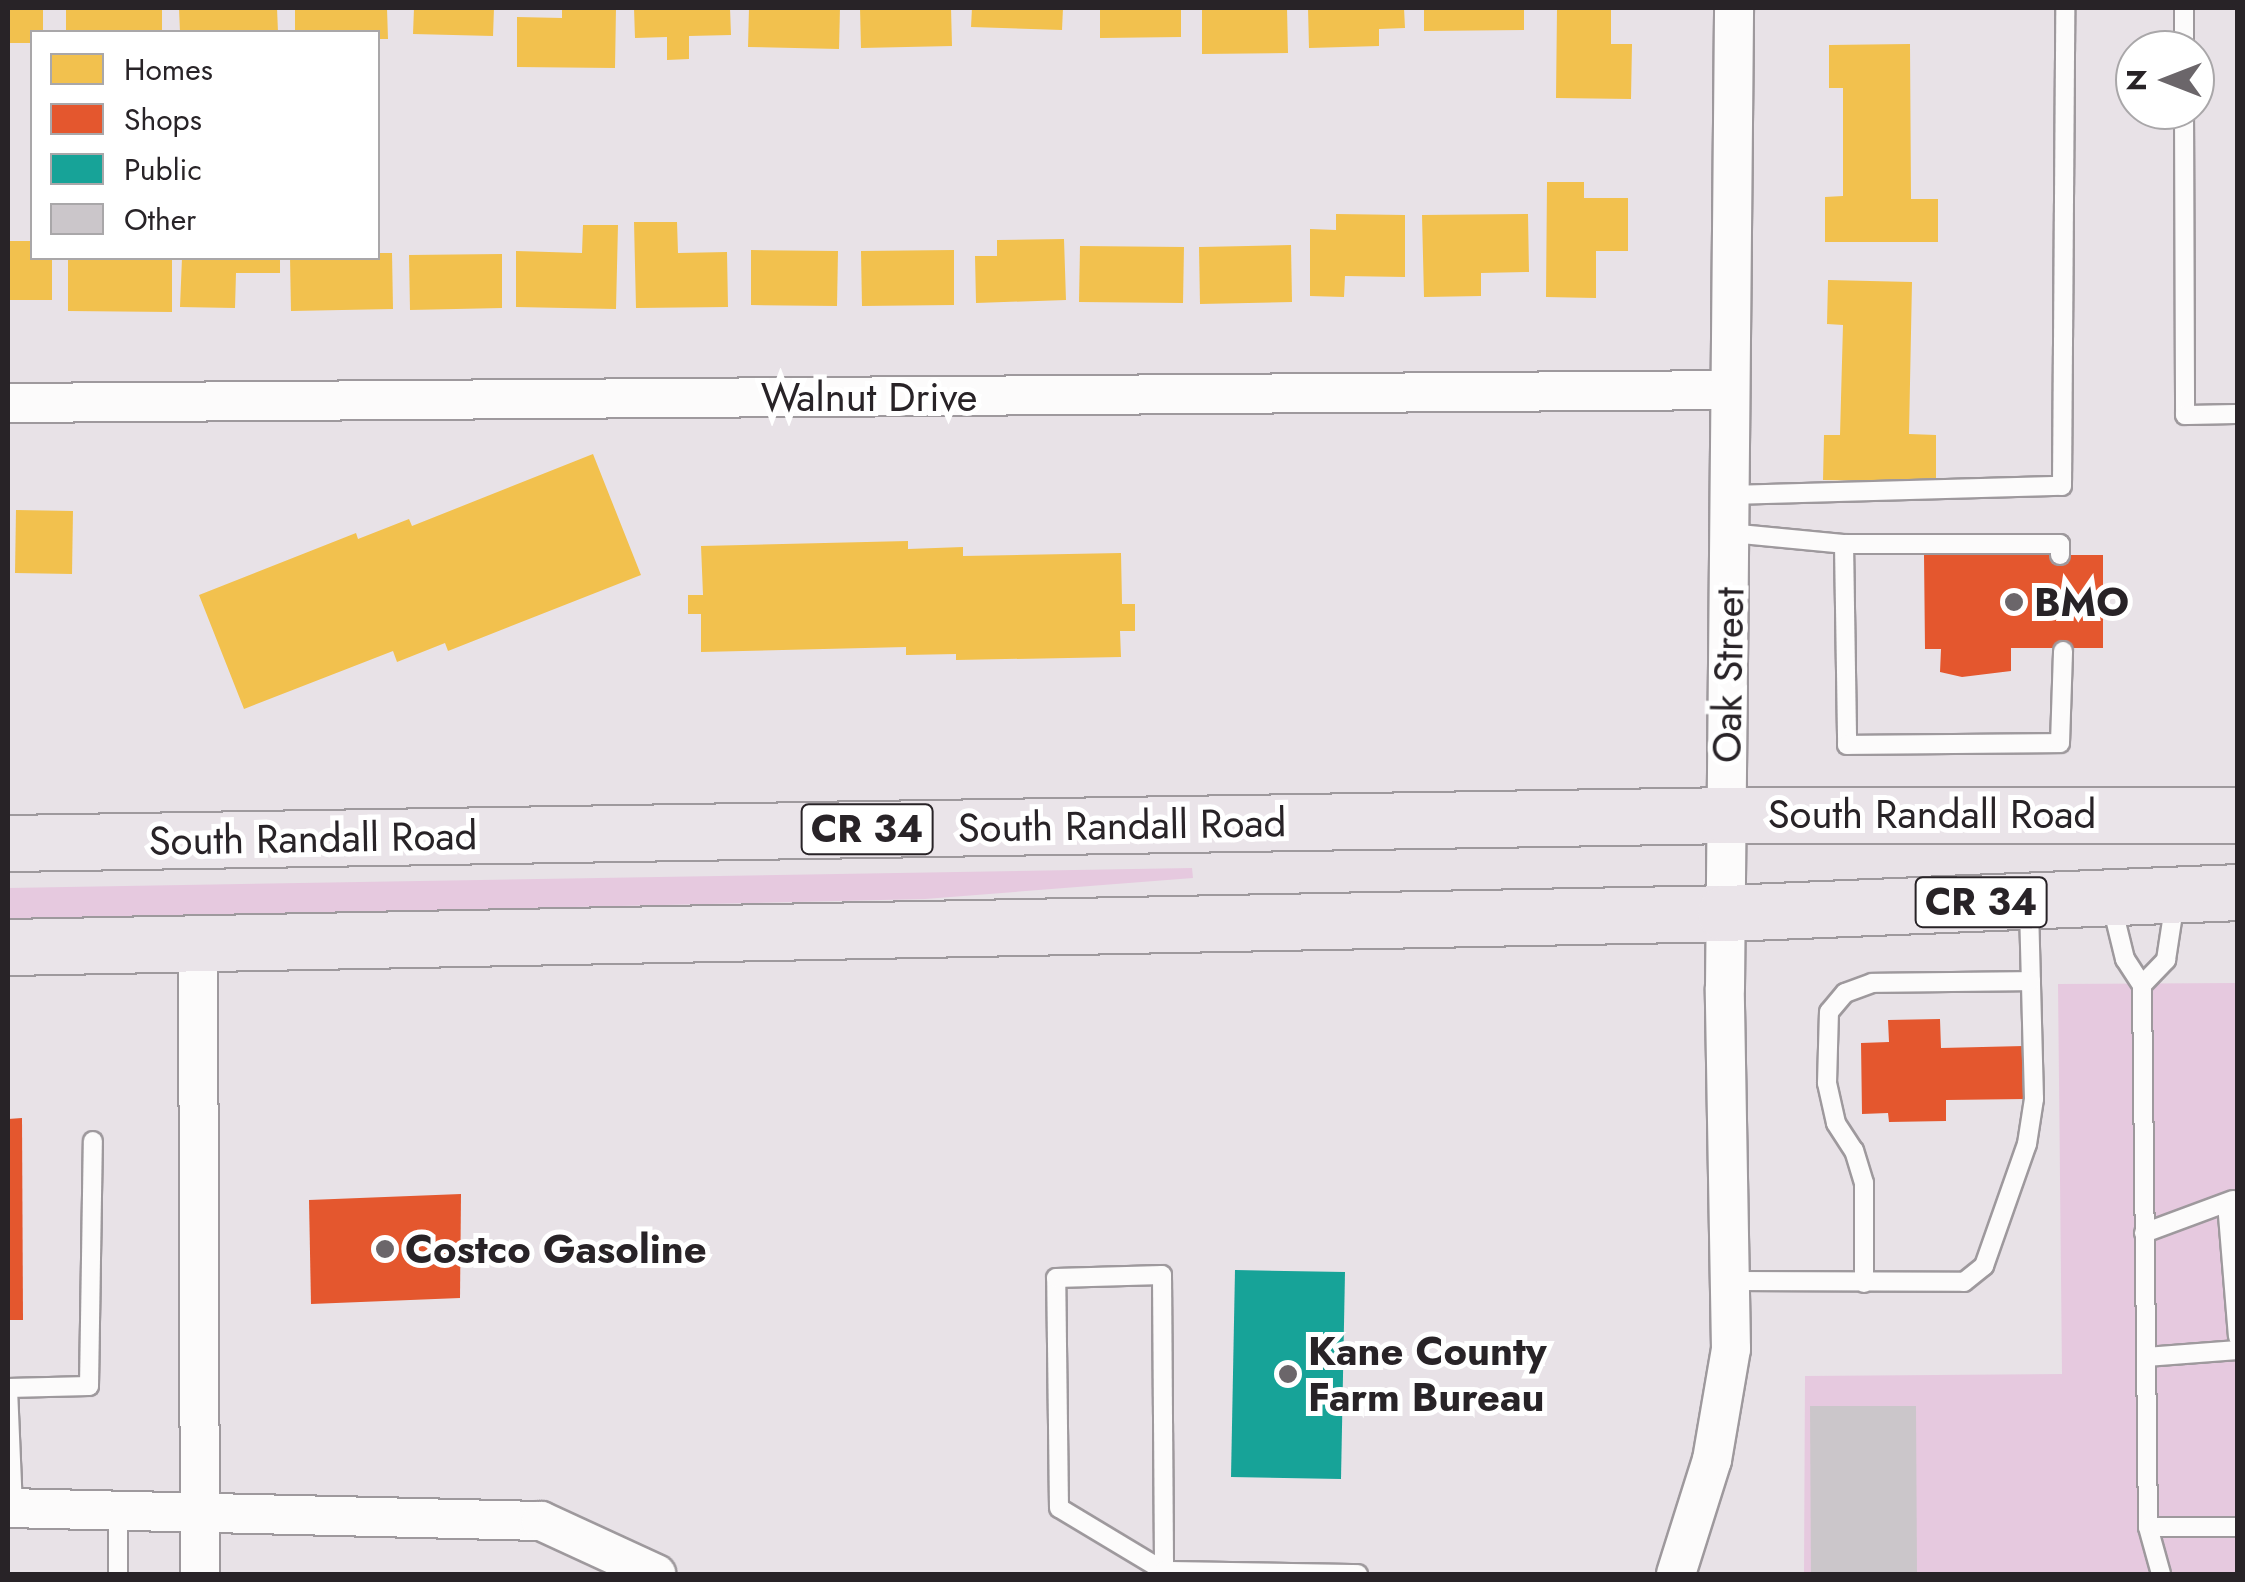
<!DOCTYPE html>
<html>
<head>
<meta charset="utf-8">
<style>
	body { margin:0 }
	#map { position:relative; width:2245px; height:1582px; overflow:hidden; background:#e8e2e7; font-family:Jost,sans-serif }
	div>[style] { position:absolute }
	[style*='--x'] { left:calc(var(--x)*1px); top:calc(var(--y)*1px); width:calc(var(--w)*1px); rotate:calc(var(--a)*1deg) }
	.green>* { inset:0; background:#e6c9df }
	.homes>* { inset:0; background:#f2c14e }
	.shops>* { inset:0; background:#e4572e }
	.public>* { inset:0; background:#17a398 }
	.building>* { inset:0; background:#cbc6ca }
	.roads { filter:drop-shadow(2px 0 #9e999d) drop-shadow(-2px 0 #9e999d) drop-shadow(0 2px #9e999d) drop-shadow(0 -2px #9e999d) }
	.service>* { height:18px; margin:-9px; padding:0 9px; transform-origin:9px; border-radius:9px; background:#fcfbfb }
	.minor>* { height:38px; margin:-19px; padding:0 19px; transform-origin:19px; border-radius:19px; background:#fcfbfb }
	.primary>* { height:55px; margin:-27.5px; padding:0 27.5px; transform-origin:27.5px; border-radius:27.5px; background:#eae4e9 }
	.dots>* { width:28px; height:28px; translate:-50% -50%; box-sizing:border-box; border:5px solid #fff; border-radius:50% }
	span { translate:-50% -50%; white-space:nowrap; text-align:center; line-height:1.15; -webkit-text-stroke:10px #fff; paint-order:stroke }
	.shield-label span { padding:2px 8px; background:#fff; border:2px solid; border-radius:8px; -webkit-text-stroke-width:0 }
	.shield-label { font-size:38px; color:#282327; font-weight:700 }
	.street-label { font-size:40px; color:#282327 }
	.poi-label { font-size:40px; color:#282327; font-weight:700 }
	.left { translate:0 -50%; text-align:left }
	.frame { position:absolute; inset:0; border:10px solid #282327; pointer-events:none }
	.legend { position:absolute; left:30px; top:30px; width:350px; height:230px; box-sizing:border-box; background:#fff; border:2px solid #a9a7a9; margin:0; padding:12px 18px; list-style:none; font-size:30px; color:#282327 }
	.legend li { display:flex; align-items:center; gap:20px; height:50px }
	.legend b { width:50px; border:2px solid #a9a7a9 }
	.north { position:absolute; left:2115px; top:30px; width:100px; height:100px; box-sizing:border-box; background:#fff; border:2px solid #a9a7a9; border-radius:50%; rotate:270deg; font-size:28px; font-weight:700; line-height:40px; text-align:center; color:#282327 }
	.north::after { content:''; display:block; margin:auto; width:35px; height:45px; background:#6b666a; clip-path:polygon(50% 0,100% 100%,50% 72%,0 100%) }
</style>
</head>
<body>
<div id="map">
	<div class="green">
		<div style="clip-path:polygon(1192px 868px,1193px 878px,925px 899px,8px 920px,8px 888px)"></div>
		<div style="clip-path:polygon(2237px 983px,2237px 1574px,1804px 1574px,1805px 1376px,2062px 1374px,2058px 984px)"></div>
	</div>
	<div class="homes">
		<div style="clip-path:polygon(8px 8px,43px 8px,43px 32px,32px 32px,32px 43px,8px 43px)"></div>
		<div style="clip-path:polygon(66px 8px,162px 8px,162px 32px,66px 32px)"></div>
		<div style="clip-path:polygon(179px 8px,277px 8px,278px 32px,180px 32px)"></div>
		<div style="clip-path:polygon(295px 8px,387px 8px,388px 39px,378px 39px,378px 32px,295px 32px)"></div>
		<div style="clip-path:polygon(414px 8px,494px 8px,493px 36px,413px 34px)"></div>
		<div style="clip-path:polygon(562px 8px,616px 8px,615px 68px,517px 67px,517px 17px,562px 18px)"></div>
		<div style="clip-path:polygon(634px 8px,730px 8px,731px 35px,689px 36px,689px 59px,667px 60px,667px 37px,635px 38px)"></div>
		<div style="clip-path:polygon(749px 8px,840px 8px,839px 49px,748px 47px)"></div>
		<div style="clip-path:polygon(860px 8px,951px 8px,952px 46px,861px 48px)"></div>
		<div style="clip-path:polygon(972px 8px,1063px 8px,1062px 30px,971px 27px)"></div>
		<div style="clip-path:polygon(1100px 8px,1181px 8px,1181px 37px,1100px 38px)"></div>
		<div style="clip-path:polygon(1202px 8px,1287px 8px,1288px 53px,1202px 54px)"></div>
		<div style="clip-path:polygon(1308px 8px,1404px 8px,1405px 28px,1379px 29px,1379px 46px,1309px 48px)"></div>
		<div style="clip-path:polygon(1424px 8px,1524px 8px,1524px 30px,1424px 31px)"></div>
		<div style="clip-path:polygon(1557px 8px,1611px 8px,1611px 44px,1632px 44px,1631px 99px,1556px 98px)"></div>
		<div style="clip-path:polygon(1910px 44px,1911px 199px,1938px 199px,1938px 242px,1825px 242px,1825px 197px,1843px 196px,1843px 88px,1829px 88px,1829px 45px)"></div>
		<div style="clip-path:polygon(1547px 182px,1584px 182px,1584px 198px,1628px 198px,1628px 251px,1596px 251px,1596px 298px,1546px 297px)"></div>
		<div style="clip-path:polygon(1336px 214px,1405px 215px,1405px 277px,1345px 276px,1344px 297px,1310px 296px,1310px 229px,1336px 230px)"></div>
		<div style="clip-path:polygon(1528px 214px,1529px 272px,1481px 273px,1481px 296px,1424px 297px,1422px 215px)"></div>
		<div style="clip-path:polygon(634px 222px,677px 222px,678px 253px,727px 252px,728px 307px,636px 308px)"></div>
		<div style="clip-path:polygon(583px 225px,618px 225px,616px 309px,516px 307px,516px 251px,582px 253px)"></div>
		<div style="clip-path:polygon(1064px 239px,1066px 300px,976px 303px,975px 256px,997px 256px,997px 240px)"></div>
		<div style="clip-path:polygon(8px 241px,32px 241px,32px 258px,52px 258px,52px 300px,8px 300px)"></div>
		<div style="clip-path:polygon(1291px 245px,1292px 302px,1200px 304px,1199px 247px)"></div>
		<div style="clip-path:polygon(1080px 246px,1184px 247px,1183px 303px,1079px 302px)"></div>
		<div style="clip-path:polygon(751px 250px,838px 251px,837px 306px,751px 305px)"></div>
		<div style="clip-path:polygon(954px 250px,954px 305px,862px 306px,861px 251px)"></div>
		<div style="clip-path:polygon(378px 253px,392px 253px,393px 309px,291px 311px,290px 258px)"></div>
		<div style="clip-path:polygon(502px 254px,502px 308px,410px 310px,409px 255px)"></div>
		<div style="clip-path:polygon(68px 258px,172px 258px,172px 312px,68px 311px)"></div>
		<div style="clip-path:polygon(182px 258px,280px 258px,280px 273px,236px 273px,235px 308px,180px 307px)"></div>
		<div style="clip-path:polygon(1828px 280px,1912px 282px,1909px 434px,1936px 435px,1936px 482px,1823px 480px,1824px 435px,1840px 435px,1843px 325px,1827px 324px)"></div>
		<div style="clip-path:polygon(593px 454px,641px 575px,448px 651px,445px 643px,397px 662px,393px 651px,244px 709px,199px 595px,356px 533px,358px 539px,409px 519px,412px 526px)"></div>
		<div style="clip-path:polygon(16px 510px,73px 511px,72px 574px,15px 573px)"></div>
		<div style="clip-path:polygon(908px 541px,908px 549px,963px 547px,963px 556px,1121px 553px,1122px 604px,1135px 604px,1135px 631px,1120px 631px,1121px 657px,956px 660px,956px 654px,906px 655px,906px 647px,701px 652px,701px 614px,688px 614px,688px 595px,703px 595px,701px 546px)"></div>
	</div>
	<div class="shops">
		<div style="clip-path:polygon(1924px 555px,2103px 555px,2103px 648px,2011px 648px,2011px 671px,1962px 677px,1940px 672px,1941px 649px,1925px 649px)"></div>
		<div style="clip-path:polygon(1940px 1019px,1941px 1048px,2024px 1046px,2025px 1099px,1946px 1100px,1946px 1121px,1889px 1122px,1888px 1113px,1862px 1114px,1861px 1043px,1889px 1042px,1888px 1020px)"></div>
		<div style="clip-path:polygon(22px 1118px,23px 1320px,8px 1320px,8px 1119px)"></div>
		<div style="clip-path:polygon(461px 1194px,460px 1298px,311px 1304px,309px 1200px)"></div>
	</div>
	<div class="public">
		<div style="clip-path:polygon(1235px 1270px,1345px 1272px,1341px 1479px,1231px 1477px)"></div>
	</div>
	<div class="building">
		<div style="clip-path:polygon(1810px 1406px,1916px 1406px,1917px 1574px,1811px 1574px)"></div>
	</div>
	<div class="roads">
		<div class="service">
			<div style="--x:2184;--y:8;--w:42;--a:90"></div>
			<div style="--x:2184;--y:110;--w:305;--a:89.8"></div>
			<div style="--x:2185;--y:415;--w:53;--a:-1.1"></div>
			<div style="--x:1730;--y:495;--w:332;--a:-1.6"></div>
			<div style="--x:2062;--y:486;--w:478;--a:-89.6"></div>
			<div style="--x:1730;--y:533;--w:115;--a:5.5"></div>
			<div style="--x:1844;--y:544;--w:201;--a:89.1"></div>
			<div style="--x:1847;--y:745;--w:213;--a:-0.5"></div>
			<div style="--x:2060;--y:743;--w:92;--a:-88.1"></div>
			<div style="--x:1844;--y:544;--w:216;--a:0"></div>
			<div style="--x:2060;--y:544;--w:11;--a:90"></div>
			<div style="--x:2111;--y:902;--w:59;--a:76.2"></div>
			<div style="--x:2125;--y:959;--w:31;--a:57"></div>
			<div style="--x:2142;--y:985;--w:542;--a:89.37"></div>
			<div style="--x:2148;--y:1527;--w:90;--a:0"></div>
			<div style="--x:2142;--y:985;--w:35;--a:-46"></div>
			<div style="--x:2166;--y:960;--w:60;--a:-81.3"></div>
			<div style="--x:2227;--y:1203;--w:134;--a:85.3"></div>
			<div style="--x:2144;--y:1233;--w:95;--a:-20.3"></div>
			<div style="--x:1732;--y:1281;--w:232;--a:0.2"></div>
			<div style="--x:1964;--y:1282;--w:26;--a:-39"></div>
			<div style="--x:1984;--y:1266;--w:129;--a:-70.6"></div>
			<div style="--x:2027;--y:1144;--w:46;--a:-81.2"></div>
			<div style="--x:2034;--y:1099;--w:192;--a:-91.5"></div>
			<div style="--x:1864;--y:1283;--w:100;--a:-90"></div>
			<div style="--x:1864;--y:1183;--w:34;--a:-107"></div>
			<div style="--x:1854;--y:1151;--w:33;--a:-123"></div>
			<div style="--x:1836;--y:1123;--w:41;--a:-102.7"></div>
			<div style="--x:1827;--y:1083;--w:71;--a:-88.4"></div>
			<div style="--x:1829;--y:1012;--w:25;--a:-50"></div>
			<div style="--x:1845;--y:993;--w:29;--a:-20"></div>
			<div style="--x:1872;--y:983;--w:159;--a:-0.7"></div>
			<div style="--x:2146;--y:1357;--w:92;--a:-4.4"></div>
			<div style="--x:13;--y:1508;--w:120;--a:-92.4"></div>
			<div style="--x:8;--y:1388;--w:81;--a:-1.4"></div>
			<div style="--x:89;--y:1386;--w:245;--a:-89.1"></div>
			<div style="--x:118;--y:1509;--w:65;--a:90"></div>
			<div style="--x:2148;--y:1527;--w:49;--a:74.5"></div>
			<div style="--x:1164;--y:1571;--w:122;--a:-149"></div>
			<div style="--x:1059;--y:1508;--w:230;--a:-90.7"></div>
			<div style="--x:1056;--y:1278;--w:106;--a:-1.6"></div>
			<div style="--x:1162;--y:1275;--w:296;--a:89.6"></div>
			<div style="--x:1164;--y:1571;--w:194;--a:0.9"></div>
		</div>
		<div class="minor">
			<div style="--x:8;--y:403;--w:1722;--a:-0.43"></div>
			<div style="--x:198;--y:943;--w:631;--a:89.82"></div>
			<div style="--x:8;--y:1508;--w:533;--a:1.4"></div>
			<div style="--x:541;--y:1521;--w:127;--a:24.7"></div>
			<div style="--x:1676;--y:1574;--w:120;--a:-72.5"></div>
			<div style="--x:1712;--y:1460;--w:113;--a:-80.3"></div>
			<div style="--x:1731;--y:1349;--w:361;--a:-91"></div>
			<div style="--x:1725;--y:988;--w:980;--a:-89.47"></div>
		</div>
		<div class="primary">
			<div style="--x:8;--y:843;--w:1718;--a:-0.93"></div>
			<div style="--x:1726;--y:815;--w:512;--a:0"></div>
			<div style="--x:8;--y:947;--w:1717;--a:-1.13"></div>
			<div style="--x:1725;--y:913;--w:513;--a:-2.34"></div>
		</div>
	</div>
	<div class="dots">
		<div style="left:2014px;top:602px;background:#6b666a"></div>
		<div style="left:385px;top:1249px;background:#6b666a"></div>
		<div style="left:1288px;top:1374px;background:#6b666a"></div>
	</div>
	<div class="shield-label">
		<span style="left:867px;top:829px">CR 34</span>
		<span style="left:1981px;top:902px">CR 34</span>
	</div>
	<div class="street-label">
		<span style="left:869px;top:397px">Walnut Drive</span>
		<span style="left:1728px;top:675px;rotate:-89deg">Oak Street</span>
		<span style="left:1932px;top:814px">South Randall Road</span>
		<span style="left:1122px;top:825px;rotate:-1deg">South Randall Road</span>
		<span style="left:313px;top:838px;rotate:-1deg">South Randall Road</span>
	</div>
	<div class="poi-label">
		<span class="left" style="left:2034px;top:602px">BMO</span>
		<span class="left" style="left:405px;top:1249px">Costco Gasoline</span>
		<span class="left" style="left:1308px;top:1374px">Kane County<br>Farm Bureau</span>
	</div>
	<div class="frame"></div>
	<ul class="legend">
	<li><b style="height:28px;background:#f2c14e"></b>Homes</li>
	<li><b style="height:28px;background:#e4572e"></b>Shops</li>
	<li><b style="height:28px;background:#17a398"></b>Public</li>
	<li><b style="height:28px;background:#cbc6ca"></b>Other</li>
	</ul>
	<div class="north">N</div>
</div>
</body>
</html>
